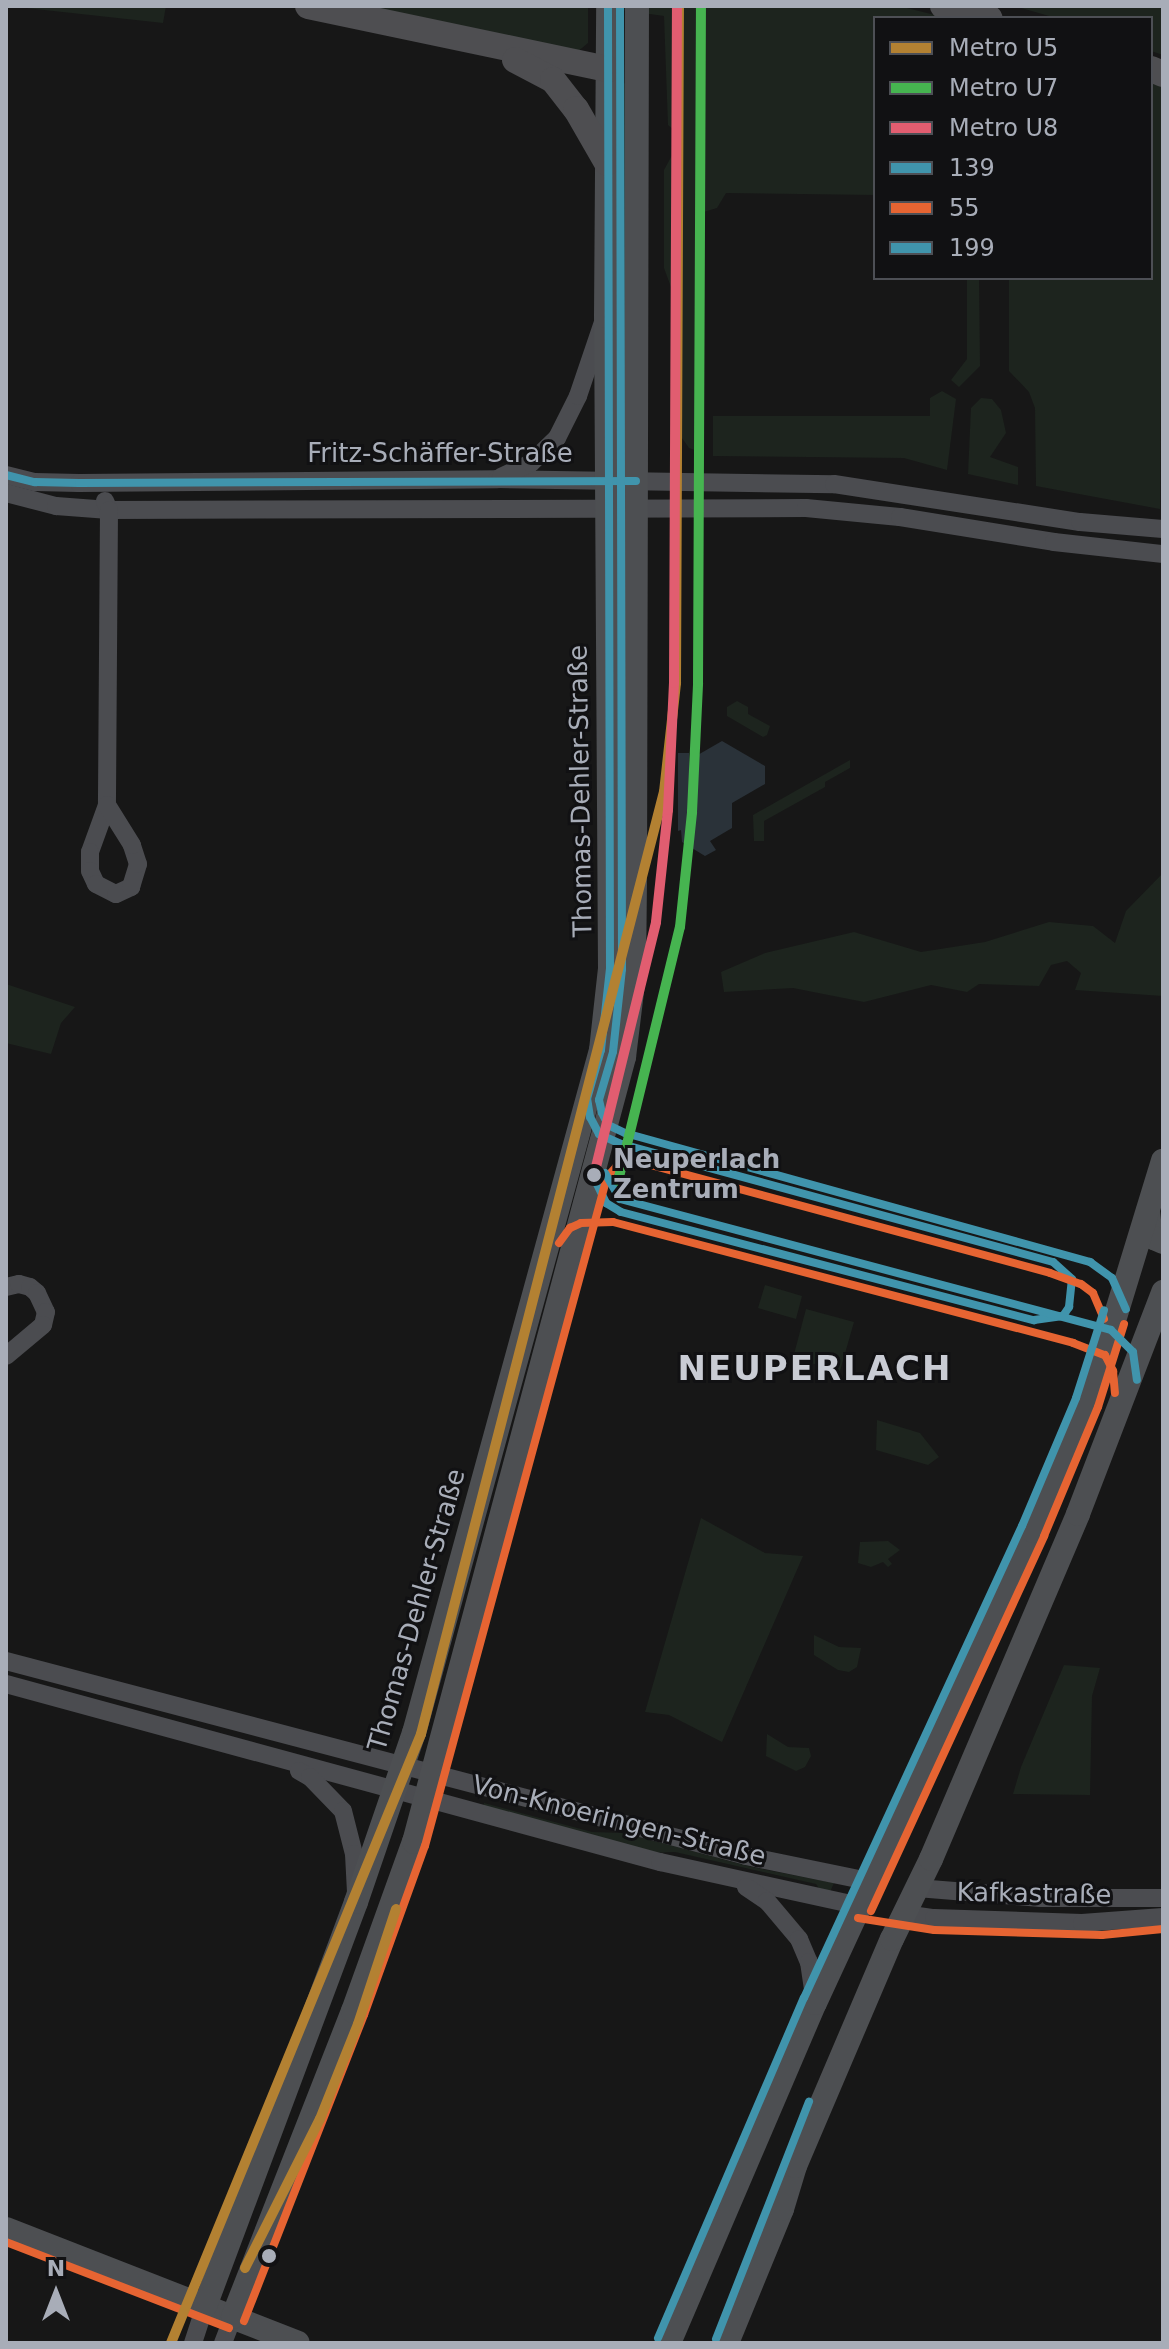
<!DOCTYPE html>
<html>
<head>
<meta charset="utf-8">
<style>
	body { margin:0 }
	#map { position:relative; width:1169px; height:2349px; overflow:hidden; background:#171717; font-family:"DejaVu Sans",sans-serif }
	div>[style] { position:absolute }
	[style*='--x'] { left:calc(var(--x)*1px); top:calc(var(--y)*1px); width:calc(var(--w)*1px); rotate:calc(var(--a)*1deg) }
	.green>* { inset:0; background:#1d241e }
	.water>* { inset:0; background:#2a3239 }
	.minor>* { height:18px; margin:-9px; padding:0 9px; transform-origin:9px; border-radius:9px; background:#4b4c50 }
	.major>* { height:24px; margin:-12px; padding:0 12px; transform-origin:12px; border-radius:12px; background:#4d4f52 }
	.highway>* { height:26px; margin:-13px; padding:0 13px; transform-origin:13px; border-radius:13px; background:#4e4e51 }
	.bus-1>* { height:8px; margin:-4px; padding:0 4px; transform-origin:4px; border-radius:4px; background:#4094ac }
	.bus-2>* { height:8px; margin:-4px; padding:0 4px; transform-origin:4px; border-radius:4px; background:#e66432 }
	.bus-3>* { height:8px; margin:-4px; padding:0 4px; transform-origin:4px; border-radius:4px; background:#4094ac }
	.metro-1>* { height:10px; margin:-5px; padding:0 5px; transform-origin:5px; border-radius:5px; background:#b38132 }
	.metro-2>* { height:10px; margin:-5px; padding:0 5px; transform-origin:5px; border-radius:5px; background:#46b450 }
	.metro-3>* { height:10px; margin:-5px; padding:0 5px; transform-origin:5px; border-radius:5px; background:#e15d70 }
	.dots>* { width:22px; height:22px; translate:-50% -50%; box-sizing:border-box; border:4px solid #111113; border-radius:50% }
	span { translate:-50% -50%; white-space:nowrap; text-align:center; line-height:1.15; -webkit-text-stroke:6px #111113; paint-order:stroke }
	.street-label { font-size:26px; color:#a8adb8 }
	.stop-label { font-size:26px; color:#a8adb8; font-weight:700 }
	.left { translate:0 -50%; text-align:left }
	.district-label { font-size:34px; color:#c9ccd4; font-weight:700; letter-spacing:2px }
	.frame { position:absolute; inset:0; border:8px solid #a8adb8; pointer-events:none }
	.legend { position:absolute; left:873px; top:16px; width:280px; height:264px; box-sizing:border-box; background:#111113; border:2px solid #4d4f55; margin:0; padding:10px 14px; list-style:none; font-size:24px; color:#a8adb8 }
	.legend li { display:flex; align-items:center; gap:16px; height:40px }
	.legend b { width:40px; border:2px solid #4d4f55 }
	.north { position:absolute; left:16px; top:2253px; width:80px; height:80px; -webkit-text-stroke:6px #111113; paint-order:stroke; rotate:0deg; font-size:22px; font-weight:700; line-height:32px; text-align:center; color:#a8adb8 }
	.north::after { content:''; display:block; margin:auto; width:28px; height:36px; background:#a8adb8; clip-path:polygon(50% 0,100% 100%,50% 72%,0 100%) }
</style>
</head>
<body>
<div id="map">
	<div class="green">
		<div style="clip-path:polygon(8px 6px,166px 6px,163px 23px)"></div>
		<div style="clip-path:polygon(361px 6px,588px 6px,588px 43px,576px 53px)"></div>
		<div style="clip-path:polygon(592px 6px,899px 6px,947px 18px,875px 18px,875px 195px,726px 193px,717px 208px,700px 213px,700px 452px,689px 448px,675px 428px,675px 298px,664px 268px,664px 170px,682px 137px,668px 125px,664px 16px)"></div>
		<div style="clip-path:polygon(1014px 6px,1163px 6px,1163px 55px,1151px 51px,1151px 18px,1056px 18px)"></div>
		<div style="clip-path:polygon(622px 82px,626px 84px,628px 434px,623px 434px,623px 273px,616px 255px,617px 84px)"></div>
		<div style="clip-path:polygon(1151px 83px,1163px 87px,1160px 509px,1036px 486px,1035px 408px,1029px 392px,1009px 371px,1009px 278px,1151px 278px)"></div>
		<div style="clip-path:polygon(967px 278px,979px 278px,980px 366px,959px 387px,951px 380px,967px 359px)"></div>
		<div style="clip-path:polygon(942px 391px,956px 399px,947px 470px,904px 458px,713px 456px,713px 416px,930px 416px,930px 398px)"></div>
		<div style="clip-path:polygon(981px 398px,992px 399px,1001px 410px,1006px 433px,990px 457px,1018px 467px,1018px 485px,968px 474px,971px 408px)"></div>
		<div style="clip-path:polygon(737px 701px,748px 707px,748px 714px,770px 726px,767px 735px,763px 737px,727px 716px,727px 707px)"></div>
		<div style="clip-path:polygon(850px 760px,850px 768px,825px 782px,825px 787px,764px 821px,764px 841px,754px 841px,753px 815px)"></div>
		<div style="clip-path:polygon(1163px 873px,1163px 996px,1075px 990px,1081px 973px,1067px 961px,1051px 965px,1039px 986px,979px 984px,967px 992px,931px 985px,864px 1002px,793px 988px,724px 992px,721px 972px,765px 953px,854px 932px,921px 952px,985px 942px,1049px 922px,1093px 926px,1115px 943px,1126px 911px)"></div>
		<div style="clip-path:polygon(6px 984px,75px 1007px,61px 1023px,51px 1054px,6px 1043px)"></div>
		<div style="clip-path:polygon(765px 1285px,802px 1296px,796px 1319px,758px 1308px)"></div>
		<div style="clip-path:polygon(806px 1309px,854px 1322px,840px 1371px,793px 1358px)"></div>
		<div style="clip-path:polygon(877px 1420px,920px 1433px,939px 1457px,928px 1465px,876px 1450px)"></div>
		<div style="clip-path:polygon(701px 1518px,765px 1553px,803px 1556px,722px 1742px,669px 1715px,645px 1712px)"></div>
		<div style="clip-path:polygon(888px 1541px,900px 1550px,888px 1559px,892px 1564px,888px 1567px,883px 1562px,871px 1567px,858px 1563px,860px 1542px)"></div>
		<div style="clip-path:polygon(814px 1635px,839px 1647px,861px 1648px,857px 1667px,849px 1672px,838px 1670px,814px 1655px)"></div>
		<div style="clip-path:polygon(1064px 1665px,1100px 1668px,1092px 1696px,1090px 1795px,1013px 1794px,1021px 1767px)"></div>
		<div style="clip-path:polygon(767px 1734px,788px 1747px,809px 1748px,811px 1756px,805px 1767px,796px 1771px,766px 1756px)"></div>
		<div style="clip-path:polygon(484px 1803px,592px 1832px,624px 1833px,752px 1867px,834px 1883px,830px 1892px,820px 1890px,816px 1884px,675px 1852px,651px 1853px,483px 1808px)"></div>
	</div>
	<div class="water">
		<div style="clip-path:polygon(722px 741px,765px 766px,765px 784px,732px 803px,732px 828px,710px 841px,716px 850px,705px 856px,682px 842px,681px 830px,678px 831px,678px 753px,689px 753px,690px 794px,697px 790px,696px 756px)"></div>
	</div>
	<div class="minor">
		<div style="--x:6;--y:475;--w:30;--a:14"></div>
		<div style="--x:35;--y:482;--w:44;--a:1.3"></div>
		<div style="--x:79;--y:483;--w:418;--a:-0.5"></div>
		<div style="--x:497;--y:479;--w:337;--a:0.9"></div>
		<div style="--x:834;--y:484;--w:249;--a:8.8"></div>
		<div style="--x:1080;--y:522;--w:83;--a:4.8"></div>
		<div style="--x:501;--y:477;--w:33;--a:-25"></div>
		<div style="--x:531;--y:463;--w:36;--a:-44"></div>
		<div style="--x:557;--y:438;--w:47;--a:-63.4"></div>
		<div style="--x:578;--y:396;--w:78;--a:-71.3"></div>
		<div style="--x:6;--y:493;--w:52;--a:14.6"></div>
		<div style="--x:56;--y:506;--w:53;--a:4.3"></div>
		<div style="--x:109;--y:510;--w:697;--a:-0.16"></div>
		<div style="--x:806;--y:508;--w:94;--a:5.5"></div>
		<div style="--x:900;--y:517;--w:156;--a:9.2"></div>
		<div style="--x:1054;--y:542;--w:110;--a:6.3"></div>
		<div style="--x:105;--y:501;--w:10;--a:66"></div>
		<div style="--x:109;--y:510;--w:295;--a:90.4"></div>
		<div style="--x:107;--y:805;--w:50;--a:109.9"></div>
		<div style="--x:90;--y:852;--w:19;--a:90"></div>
		<div style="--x:90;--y:871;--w:14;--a:65"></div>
		<div style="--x:96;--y:884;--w:22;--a:27"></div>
		<div style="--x:116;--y:894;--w:17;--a:-25"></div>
		<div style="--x:131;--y:887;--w:24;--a:-73"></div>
		<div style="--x:138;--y:864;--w:20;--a:-108"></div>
		<div style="--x:132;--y:845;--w:47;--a:-122"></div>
		<div style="--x:6;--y:1287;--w:13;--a:-13"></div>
		<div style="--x:19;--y:1284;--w:11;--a:15"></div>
		<div style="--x:30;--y:1287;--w:9;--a:41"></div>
		<div style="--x:37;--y:1293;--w:21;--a:65"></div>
		<div style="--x:46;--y:1312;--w:13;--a:103"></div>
		<div style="--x:43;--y:1325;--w:48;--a:140"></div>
		<div style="--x:6;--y:1661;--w:765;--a:14.76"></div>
		<div style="--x:746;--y:1856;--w:130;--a:11.6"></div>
		<div style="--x:6;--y:1684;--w:678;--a:15.23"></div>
		<div style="--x:660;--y:1862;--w:205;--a:12.4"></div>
		<div style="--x:299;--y:1771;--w:13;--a:29"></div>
		<div style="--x:310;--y:1777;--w:47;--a:45.9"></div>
		<div style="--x:343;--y:1811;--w:44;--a:75.7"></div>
		<div style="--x:354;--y:1854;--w:38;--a:87"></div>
		<div style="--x:746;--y:1887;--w:25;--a:34"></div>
		<div style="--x:767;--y:1901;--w:50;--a:49.9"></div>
		<div style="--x:799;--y:1939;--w:25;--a:67"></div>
		<div style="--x:809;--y:1962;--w:41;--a:81.7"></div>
		<div style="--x:917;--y:1888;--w:124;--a:4.6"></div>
		<div style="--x:1041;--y:1898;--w:122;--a:0"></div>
		<div style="--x:904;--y:1914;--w:30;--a:8"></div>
		<div style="--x:934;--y:1918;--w:148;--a:1.9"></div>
		<div style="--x:1082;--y:1923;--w:81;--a:-4.2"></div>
		<div style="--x:193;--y:2343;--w:39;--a:-72"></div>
		<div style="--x:223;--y:2343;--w:28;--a:-69"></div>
	</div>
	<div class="major">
		<div style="--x:1148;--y:1211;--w:18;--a:84"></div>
		<div style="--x:1150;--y:1229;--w:10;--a:66"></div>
		<div style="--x:1154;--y:1238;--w:10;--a:24"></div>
		<div style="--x:6;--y:2229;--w:313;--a:21.3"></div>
		<div style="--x:205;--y:2306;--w:431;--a:-69.5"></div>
		<div style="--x:356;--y:1902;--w:179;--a:-71.1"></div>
		<div style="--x:414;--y:1733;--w:708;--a:-74.69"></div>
		<div style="--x:601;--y:1050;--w:81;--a:-83.7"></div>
		<div style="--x:610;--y:969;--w:653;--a:-90.35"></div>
		<div style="--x:606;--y:316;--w:310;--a:-89.6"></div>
		<div style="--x:233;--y:2317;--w:329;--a:-68.6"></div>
		<div style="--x:353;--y:2011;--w:180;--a:-70.2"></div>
		<div style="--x:414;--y:1842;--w:813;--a:-75.02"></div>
		<div style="--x:624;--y:1057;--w:83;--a:-83"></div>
		<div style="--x:634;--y:975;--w:91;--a:-89.4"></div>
		<div style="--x:635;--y:884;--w:878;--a:-89.87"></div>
		<div style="--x:669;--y:2343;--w:370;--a:-66.8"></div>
		<div style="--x:815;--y:2003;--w:520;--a:-65.21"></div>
		<div style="--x:1033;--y:1531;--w:171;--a:-67.6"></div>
		<div style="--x:1098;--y:1373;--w:222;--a:-73"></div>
		<div style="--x:727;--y:2343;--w:145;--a:-67.7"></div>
		<div style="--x:782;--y:2209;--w:45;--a:-73.2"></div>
		<div style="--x:795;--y:2166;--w:247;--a:-66.9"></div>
		<div style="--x:892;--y:1939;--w:89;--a:-64"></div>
		<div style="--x:931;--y:1859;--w:375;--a:-66.9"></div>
		<div style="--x:1078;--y:1514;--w:238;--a:-69"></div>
	</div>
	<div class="highway">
		<div style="--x:308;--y:6;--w:307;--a:11.9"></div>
		<div style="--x:943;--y:6;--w:48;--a:14.6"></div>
		<div style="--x:515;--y:60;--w:43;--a:27.8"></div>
		<div style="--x:553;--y:80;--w:37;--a:52"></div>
		<div style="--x:576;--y:109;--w:62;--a:60.1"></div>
		<div style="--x:1151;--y:69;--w:13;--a:23"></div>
	</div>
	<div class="bus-1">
		<div style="--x:6;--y:475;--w:30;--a:14"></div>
		<div style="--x:35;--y:482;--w:44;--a:1.3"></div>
		<div style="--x:79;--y:483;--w:557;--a:-0.21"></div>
		<div style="--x:594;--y:1178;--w:28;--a:64"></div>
		<div style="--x:606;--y:1203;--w:17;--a:31"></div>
		<div style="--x:621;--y:1212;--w:427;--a:14.7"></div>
		<div style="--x:1034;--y:1320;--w:29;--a:-8"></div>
		<div style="--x:1063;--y:1316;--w:11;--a:-56"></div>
		<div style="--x:1069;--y:1307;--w:28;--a:-84"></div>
		<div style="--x:1072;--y:1279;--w:25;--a:-138"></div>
		<div style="--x:1053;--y:1262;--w:448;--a:-164.7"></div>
		<div style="--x:621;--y:1144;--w:24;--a:-156"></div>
		<div style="--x:599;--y:1134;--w:19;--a:-118"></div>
		<div style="--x:590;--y:1117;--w:18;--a:-99"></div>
		<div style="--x:587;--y:1099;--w:51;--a:-74.1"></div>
		<div style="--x:601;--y:1050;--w:81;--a:-83.7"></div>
		<div style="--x:610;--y:969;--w:963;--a:-90.12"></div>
	</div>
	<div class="bus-2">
		<div style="--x:559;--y:1243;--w:19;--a:-54"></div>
		<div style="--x:570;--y:1228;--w:12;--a:-24"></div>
		<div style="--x:581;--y:1223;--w:32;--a:-2"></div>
		<div style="--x:613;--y:1222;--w:476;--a:14.7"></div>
		<div style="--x:1073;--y:1343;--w:34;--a:21"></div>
		<div style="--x:1105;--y:1355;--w:18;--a:63"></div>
		<div style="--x:1113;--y:1371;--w:22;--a:85"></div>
		<div style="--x:871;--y:1911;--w:413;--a:-65.2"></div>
		<div style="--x:1044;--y:1536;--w:140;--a:-67.3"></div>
		<div style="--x:1098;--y:1407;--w:87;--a:-72.6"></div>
		<div style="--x:858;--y:1918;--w:77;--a:9"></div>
		<div style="--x:934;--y:1930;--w:168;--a:1.7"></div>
		<div style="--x:1102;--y:1935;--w:61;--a:-5.6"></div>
		<div style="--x:6;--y:2242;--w:239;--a:21.1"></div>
		<div style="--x:244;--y:2321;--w:329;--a:-68.6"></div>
		<div style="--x:364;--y:2015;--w:180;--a:-70.2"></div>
		<div style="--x:425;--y:1846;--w:693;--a:-74.78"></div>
		<div style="--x:607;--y:1177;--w:13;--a:-48"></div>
		<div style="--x:616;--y:1167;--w:17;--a:-24"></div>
		<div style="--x:632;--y:1160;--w:433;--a:15.1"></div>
		<div style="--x:1050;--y:1273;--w:33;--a:20"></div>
		<div style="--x:1081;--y:1284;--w:15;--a:37"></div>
		<div style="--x:1093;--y:1293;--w:28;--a:67"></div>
	</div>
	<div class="bus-3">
		<div style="--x:620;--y:6;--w:963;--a:89.88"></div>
		<div style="--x:622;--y:969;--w:83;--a:96.2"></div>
		<div style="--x:613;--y:1052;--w:50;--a:106.3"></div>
		<div style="--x:599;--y:1100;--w:13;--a:77"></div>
		<div style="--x:602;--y:1113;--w:13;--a:63"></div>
		<div style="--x:608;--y:1125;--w:19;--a:25"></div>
		<div style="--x:625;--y:1133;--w:483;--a:15.5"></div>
		<div style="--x:1090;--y:1262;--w:27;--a:36"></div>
		<div style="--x:1112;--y:1278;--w:34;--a:66"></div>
		<div style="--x:605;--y:1173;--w:30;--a:60"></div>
		<div style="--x:620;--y:1199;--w:508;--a:14.94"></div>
		<div style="--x:1111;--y:1330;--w:31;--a:45"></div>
		<div style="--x:1133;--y:1352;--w:28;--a:82"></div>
		<div style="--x:658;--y:2338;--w:370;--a:-66.8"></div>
		<div style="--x:804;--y:1998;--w:520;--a:-65.21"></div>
		<div style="--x:1022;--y:1526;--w:139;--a:-67.1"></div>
		<div style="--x:1076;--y:1398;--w:92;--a:-72.3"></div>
		<div style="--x:716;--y:2339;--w:255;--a:-68.6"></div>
	</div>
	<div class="metro-1">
		<div style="--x:245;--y:2268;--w:167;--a:-63.3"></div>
		<div style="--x:320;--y:2119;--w:102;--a:-68.2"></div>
		<div style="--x:358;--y:2024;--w:121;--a:-71.7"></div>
		<div style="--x:171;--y:2343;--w:658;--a:-67.68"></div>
		<div style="--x:421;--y:1734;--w:973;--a:-75.54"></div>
		<div style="--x:664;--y:792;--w:110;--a:-83.7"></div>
		<div style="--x:676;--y:683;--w:677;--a:-89.75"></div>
	</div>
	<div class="metro-2">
		<div style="--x:618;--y:1181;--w:261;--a:-76.3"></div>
		<div style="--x:680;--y:927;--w:116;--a:-84"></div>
		<div style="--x:692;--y:812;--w:129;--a:-87.3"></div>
		<div style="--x:698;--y:683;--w:677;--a:-89.75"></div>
	</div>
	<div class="metro-3">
		<div style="--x:594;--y:1175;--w:260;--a:-76.2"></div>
		<div style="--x:656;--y:922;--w:113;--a:-83.9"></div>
		<div style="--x:668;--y:810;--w:127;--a:-87.3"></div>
		<div style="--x:674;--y:683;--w:677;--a:-89.75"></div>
	</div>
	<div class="dots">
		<div style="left:594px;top:1175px;background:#a8adb8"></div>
		<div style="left:269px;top:2256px;background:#a8adb8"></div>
	</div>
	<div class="street-label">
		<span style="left:440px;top:454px">Fritz-Schäffer-Straße</span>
		<span style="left:581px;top:791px;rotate:-91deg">Thomas-Dehler-Straße</span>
		<span style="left:417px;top:1610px;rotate:-74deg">Thomas-Dehler-Straße</span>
		<span style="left:619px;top:1821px;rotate:14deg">Von-Knoeringen-Straße</span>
		<span style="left:1034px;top:1894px;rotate:1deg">Kafkastraße</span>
	</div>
	<div class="stop-label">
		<span class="left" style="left:613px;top:1175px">Neuperlach<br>Zentrum</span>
	</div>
	<div class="district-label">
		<span style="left:815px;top:1369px">NEUPERLACH</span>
	</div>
	<div class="frame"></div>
	<ul class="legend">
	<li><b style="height:10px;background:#b38132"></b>Metro U5</li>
	<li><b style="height:10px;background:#46b450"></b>Metro U7</li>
	<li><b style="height:10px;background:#e15d70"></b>Metro U8</li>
	<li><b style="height:10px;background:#4094ac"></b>139</li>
	<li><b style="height:10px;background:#e66432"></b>55</li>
	<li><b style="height:10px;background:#4094ac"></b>199</li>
	</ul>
	<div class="north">N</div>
</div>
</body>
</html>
